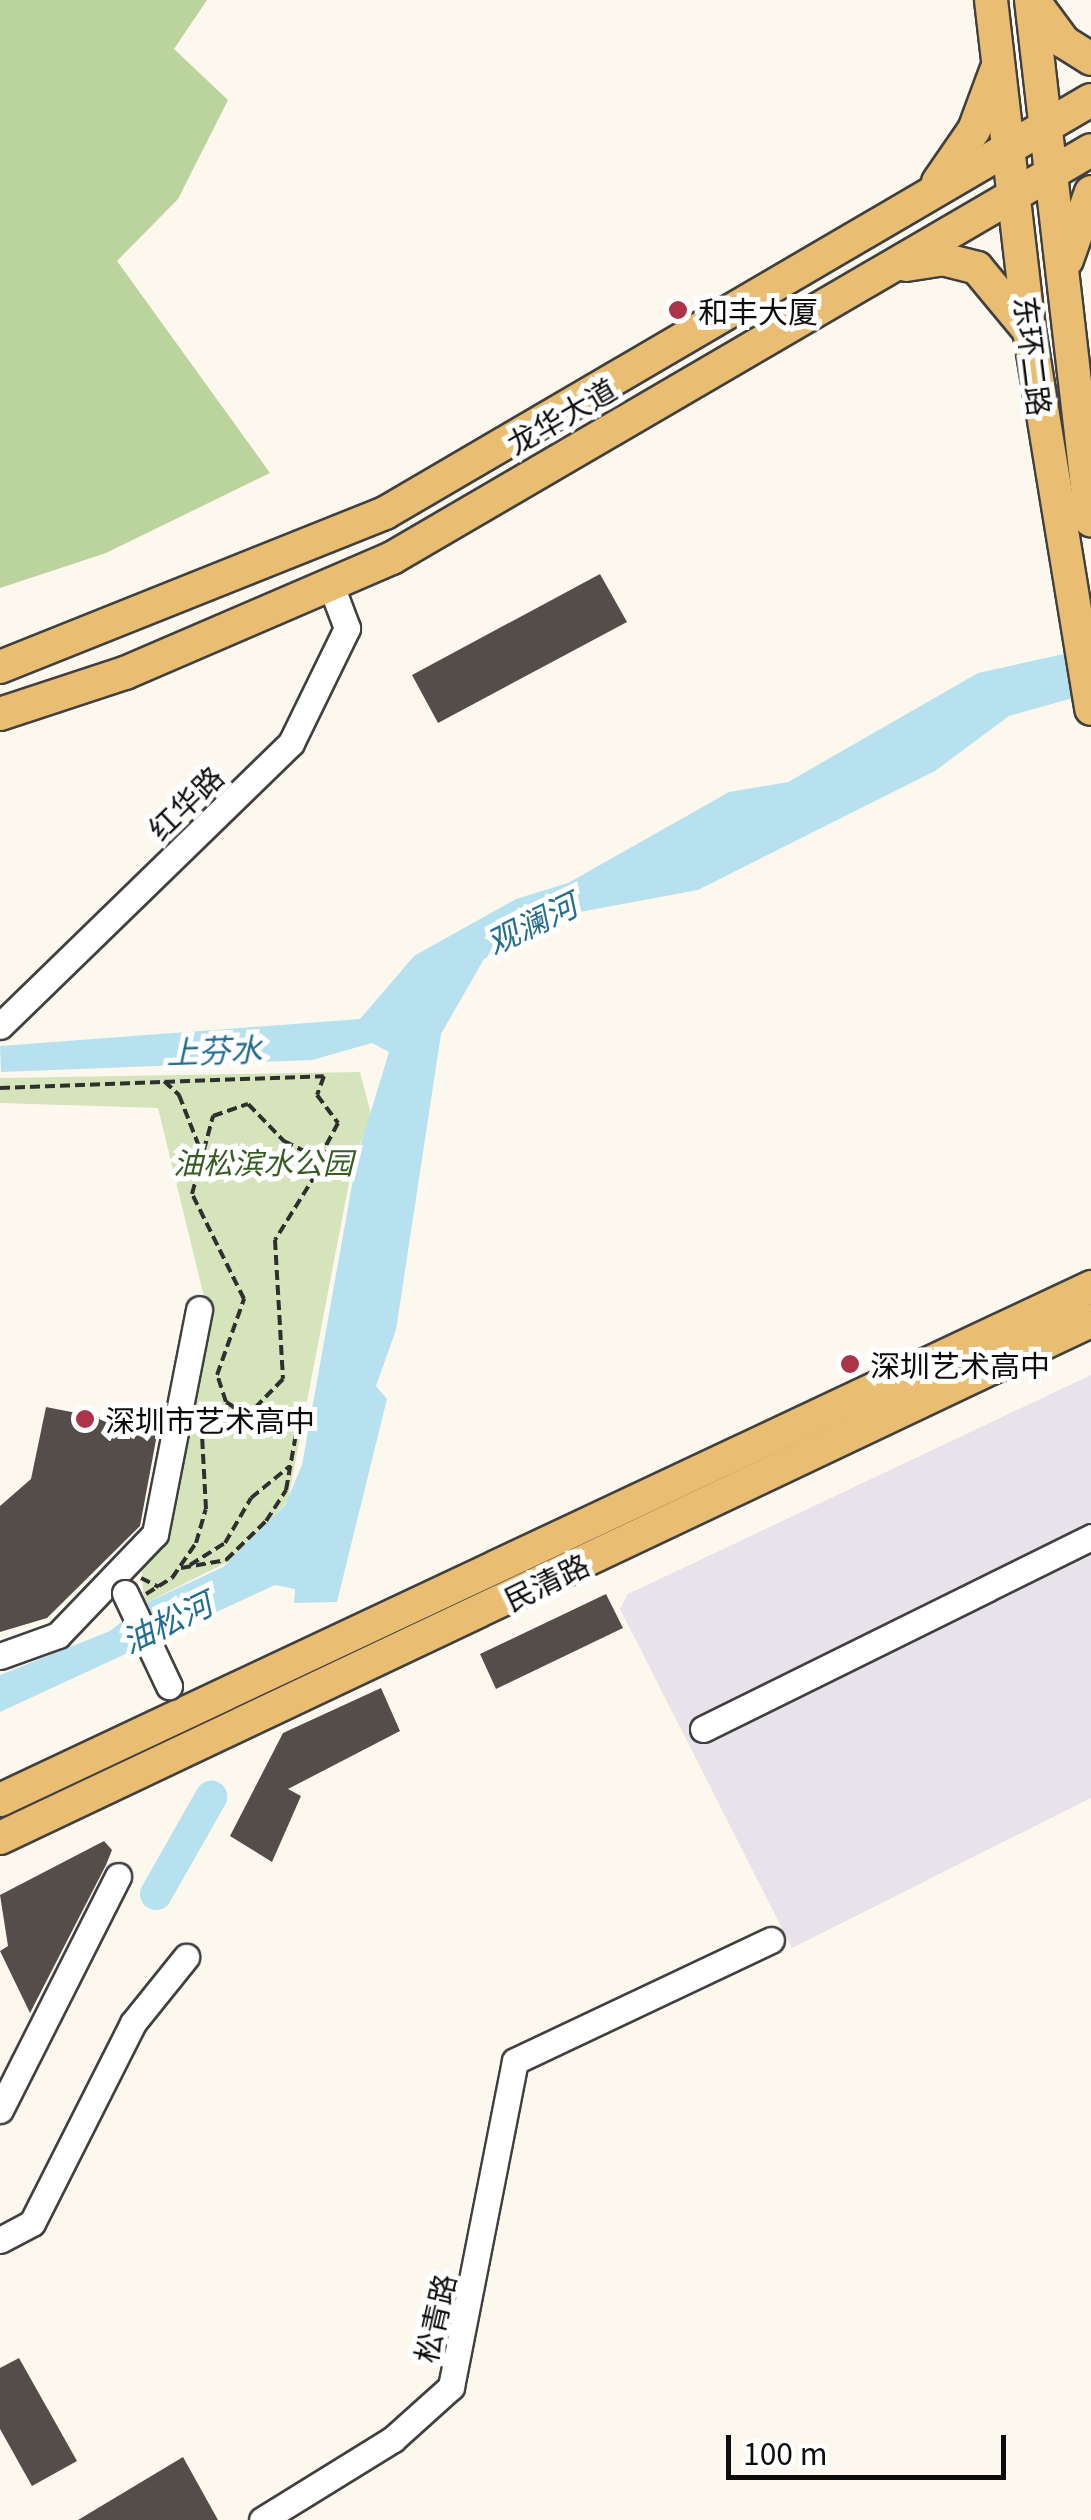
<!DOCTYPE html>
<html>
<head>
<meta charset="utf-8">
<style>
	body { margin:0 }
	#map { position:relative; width:1091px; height:2520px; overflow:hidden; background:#fdf8ee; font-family:Georgia,"Noto Sans SC",serif }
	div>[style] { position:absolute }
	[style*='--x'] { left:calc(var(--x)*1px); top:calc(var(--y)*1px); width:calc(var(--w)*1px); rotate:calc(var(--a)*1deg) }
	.industrial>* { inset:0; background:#e8e2ea }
	.green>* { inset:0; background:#d5e4bb }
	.forest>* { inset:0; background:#bbd39c }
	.water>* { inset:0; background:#b8e1ef }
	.river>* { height:32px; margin:-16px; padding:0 16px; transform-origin:16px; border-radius:16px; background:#b8e1ef }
	.building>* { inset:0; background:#544d4a }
	.path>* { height:4px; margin-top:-2px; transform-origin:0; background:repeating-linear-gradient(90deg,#2f2f2f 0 10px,transparent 0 15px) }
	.roads { filter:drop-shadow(2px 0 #404040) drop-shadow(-2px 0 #404040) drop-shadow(0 2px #404040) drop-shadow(0 -2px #404040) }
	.minor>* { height:25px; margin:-12.5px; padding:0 12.5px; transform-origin:12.5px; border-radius:12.5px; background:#fff }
	.major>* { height:32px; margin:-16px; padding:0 16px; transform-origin:16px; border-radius:16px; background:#e9be72 }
	.bridges { filter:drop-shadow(2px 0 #404040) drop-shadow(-2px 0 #404040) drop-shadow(0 2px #404040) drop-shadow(0 -2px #404040) }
	.minor-bridge>* { height:25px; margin:-12.5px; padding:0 12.5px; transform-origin:12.5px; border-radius:12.5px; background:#fff }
	.dots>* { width:28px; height:28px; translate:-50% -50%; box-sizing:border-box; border:5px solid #fff; border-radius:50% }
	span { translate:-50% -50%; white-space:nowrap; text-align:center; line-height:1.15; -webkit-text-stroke:10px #fff; paint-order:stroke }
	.poi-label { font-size:30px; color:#0d0d0d }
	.left { translate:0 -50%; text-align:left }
	.street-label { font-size:30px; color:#0d0d0d }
	.park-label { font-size:30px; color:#375d24; font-style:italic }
	.water-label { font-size:32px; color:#246e90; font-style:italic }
	.scale { position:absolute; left:726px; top:2435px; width:280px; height:45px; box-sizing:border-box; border:5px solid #0d0d0d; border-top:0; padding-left:12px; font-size:30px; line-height:35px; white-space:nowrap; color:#0d0d0d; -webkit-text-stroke:8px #fff; paint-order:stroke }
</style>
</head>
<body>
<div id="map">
	<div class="industrial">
		<div style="clip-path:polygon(1091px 1375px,1091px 1798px,792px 1948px,620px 1609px,628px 1594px)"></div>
	</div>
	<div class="green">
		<div style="clip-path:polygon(360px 1072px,372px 1118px,354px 1157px,288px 1500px,241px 1555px,144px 1604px,141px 1562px,159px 1550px,206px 1305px,158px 1108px,0 1103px,0 1078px)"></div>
	</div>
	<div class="forest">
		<div style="clip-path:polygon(0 0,207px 0,174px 49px,228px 100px,178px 199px,117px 261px,270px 473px,106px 553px,0 588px)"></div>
	</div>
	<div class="water">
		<div style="clip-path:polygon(1091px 648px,1091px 693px,1009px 716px,935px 771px,698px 890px,569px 914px,484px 959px,441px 1034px,396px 1330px,376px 1386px,387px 1399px,337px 1602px,294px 1603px,295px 1589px,275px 1585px,0 1712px,0 1675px,110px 1631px,144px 1604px,223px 1567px,285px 1505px,302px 1465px,357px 1157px,389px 1052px,372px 1043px,312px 1060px,1px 1072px,0 1046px,360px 1019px,414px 956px,516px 899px,568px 883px,729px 792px,788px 782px,978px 673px)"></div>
	</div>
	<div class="river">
		<div style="--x:156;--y:1894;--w:112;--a:-60.4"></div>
	</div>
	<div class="building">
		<div style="clip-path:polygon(600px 574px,627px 622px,438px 723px,412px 675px)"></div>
		<div style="clip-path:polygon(46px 1407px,158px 1429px,140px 1526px,47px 1618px,0 1632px,0 1506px,31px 1479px)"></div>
		<div style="clip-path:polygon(606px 1594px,623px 1628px,496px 1689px,480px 1654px)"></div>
		<div style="clip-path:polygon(381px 1688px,400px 1731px,288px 1789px,301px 1796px,272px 1862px,230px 1836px,283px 1733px)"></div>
		<div style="clip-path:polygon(104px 1841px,112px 1850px,106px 1865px,30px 2013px,0 1951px,8px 1946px,0 1895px)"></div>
		<div style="clip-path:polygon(19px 2358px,77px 2461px,32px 2486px,0 2429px,0 2368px)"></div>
		<div style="clip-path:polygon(183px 2457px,218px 2520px,78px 2520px)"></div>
	</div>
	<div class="path">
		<div style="--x:164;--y:1081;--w:21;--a:43"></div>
		<div style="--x:179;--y:1095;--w:63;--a:68.7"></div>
		<div style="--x:0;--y:1088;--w:324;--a:-2.1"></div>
		<div style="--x:324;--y:1076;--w:20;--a:110"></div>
		<div style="--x:317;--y:1095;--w:35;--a:53"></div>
		<div style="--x:338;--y:1123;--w:34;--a:118"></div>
		<div style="--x:248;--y:1104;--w:52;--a:45.8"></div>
		<div style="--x:284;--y:1141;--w:45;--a:26.6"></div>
		<div style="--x:324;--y:1161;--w:93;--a:121.8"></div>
		<div style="--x:275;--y:1240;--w:139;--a:86.7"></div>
		<div style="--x:283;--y:1379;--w:52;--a:134.2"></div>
		<div style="--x:247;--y:1416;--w:25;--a:-146"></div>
		<div style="--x:226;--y:1402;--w:28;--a:-108"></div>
		<div style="--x:217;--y:1375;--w:81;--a:-70.4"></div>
		<div style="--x:244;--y:1299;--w:117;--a:-116.3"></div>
		<div style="--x:192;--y:1194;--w:81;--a:-74.9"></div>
		<div style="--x:213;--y:1116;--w:37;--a:-19"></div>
		<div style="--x:190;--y:1565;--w:41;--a:-32.2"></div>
		<div style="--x:225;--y:1543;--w:52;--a:-60"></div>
		<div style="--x:251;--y:1498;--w:50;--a:-39.4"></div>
		<div style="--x:181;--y:1568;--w:46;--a:-10.1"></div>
		<div style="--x:226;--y:1560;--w:56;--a:-44.3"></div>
		<div style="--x:266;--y:1521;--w:37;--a:-57"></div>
		<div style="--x:286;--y:1490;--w:85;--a:-79.9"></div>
		<div style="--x:141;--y:1578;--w:20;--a:27"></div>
		<div style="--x:146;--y:1594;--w:31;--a:-32"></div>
		<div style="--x:172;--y:1578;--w:42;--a:-55.6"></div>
		<div style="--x:196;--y:1543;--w:35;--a:-74"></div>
		<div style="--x:206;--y:1509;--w:75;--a:-93.1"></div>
		<div style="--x:202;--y:1434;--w:39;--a:-36"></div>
	</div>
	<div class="roads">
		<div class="minor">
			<div style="--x:0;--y:1026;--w:406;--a:-44.2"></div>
			<div style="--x:291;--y:743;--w:128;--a:-64"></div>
			<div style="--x:347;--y:628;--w:43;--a:-110.6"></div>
			<div style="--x:0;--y:1656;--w:62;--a:-19.9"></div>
			<div style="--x:58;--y:1635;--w:140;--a:-46.2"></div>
			<div style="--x:155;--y:1534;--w:229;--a:-78.9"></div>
			<div style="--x:703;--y:1729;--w:433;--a:-26.3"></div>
			<div style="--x:0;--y:2110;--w:262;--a:-63.2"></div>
			<div style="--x:0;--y:2240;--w:36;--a:-28"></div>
			<div style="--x:32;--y:2223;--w:224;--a:-63.2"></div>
			<div style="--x:133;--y:2023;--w:85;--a:-51.2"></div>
			<div style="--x:262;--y:2520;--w:154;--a:-31.7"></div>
			<div style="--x:393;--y:2439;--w:78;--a:-41.9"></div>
			<div style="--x:451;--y:2387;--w:332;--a:-78.9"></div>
			<div style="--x:515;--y:2061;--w:283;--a:-25.3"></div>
		</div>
		<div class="major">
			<div style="--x:991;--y:0;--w:337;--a:83.4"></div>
			<div style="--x:1030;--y:335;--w:379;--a:80.7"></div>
			<div style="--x:1031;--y:0;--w:524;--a:83.43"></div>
			<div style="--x:1033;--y:0;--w:52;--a:53.6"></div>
			<div style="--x:1064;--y:42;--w:32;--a:32"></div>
			<div style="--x:938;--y:182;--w:63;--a:-55.3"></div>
			<div style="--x:974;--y:130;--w:63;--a:-69.6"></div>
			<div style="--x:1067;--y:260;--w:72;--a:-70.6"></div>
			<div style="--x:906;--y:265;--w:36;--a:-9"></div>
			<div style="--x:942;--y:259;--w:36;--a:14"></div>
			<div style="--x:977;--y:268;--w:77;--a:50.3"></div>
			<div style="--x:0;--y:667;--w:415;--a:-21.8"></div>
			<div style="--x:385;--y:513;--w:818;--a:-30.33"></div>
			<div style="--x:0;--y:714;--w:132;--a:-18.2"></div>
			<div style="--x:125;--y:673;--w:291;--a:-23.3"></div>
			<div style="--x:392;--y:558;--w:809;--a:-30.27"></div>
			<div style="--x:0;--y:1800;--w:1206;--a:-25.18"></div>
			<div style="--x:0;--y:1838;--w:1207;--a:-25.36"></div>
		</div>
	</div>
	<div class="bridges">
		<div class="minor-bridge">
			<div style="--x:125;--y:1593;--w:103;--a:64.7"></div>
		</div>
	</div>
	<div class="dots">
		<div style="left:678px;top:310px;background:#ad3448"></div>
		<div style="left:850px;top:1364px;background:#ad3448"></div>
		<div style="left:85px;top:1419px;background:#ad3448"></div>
	</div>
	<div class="poi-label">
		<span class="left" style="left:698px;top:310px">和丰大厦</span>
		<span class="left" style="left:870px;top:1364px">深圳艺术高中</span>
		<span class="left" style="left:105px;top:1419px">深圳市艺术高中</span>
	</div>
	<div class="street-label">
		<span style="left:1034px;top:356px;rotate:83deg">东环二路</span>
		<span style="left:561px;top:415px;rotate:-30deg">龙华大道</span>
		<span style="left:185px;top:802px;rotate:-44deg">红华路</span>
		<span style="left:546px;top:1581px;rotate:-26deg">民清路</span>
		<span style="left:434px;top:2318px;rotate:-77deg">松青路</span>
	</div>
	<div class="park-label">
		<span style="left:263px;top:1161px">油松滨水公园</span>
	</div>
	<div class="water-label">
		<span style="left:531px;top:922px;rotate:-26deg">观澜河</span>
		<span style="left:214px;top:1049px;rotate:-2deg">上芬水</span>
		<span style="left:166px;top:1621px;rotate:-26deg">油松河</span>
	</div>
	<div class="scale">100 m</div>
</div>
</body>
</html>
